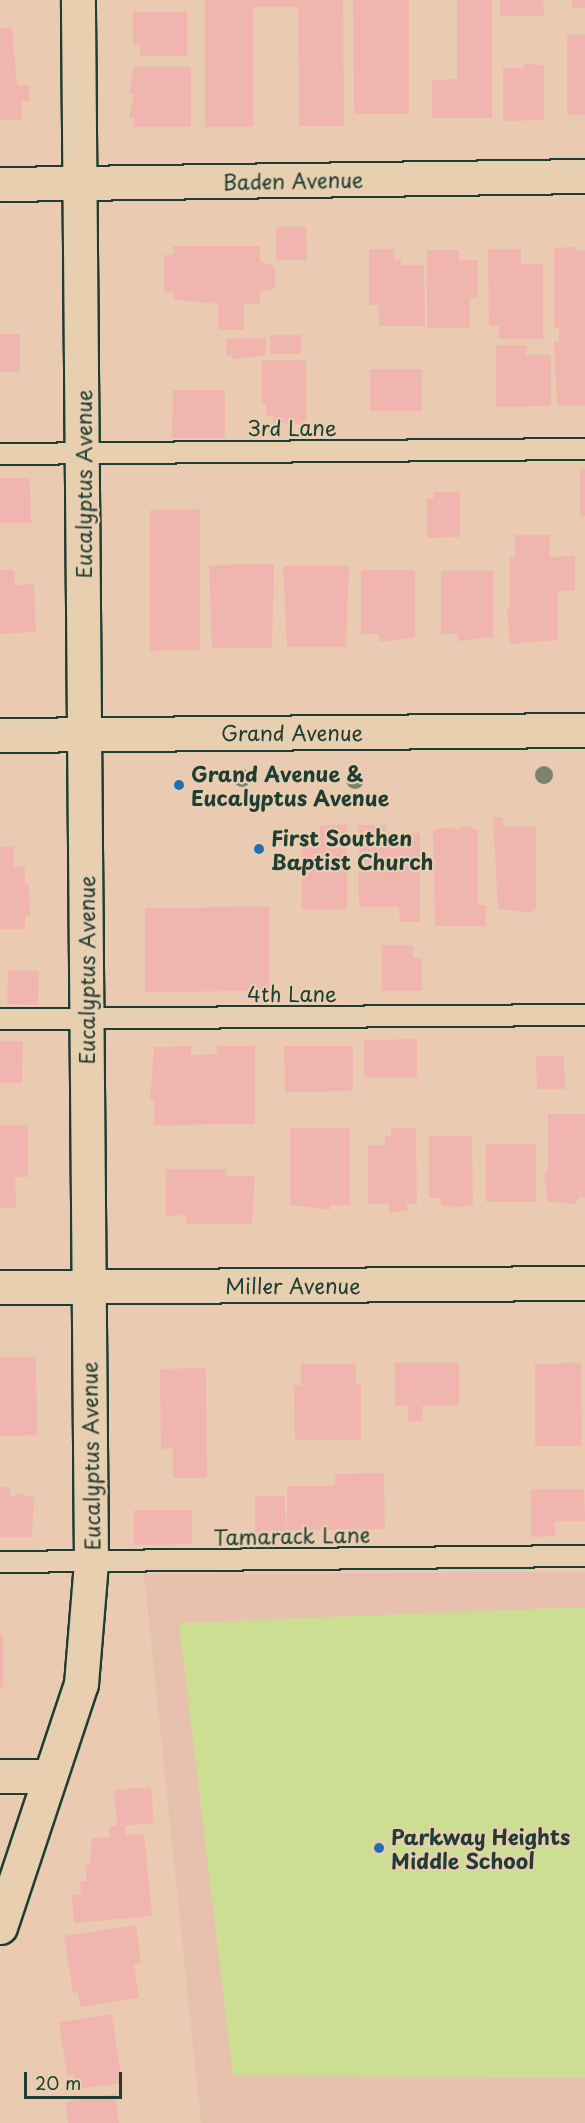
<!DOCTYPE html>
<html>
<head>
<meta charset="utf-8">
<style>
	body { margin:0 }
	#map { position:relative; width:585px; height:2123px; overflow:hidden; background:#eacab0; font-family:"Playpen Sans",sans-serif }
	div>[style] { position:absolute }
	[style*='--x'] { left:calc(var(--x)*1px); top:calc(var(--y)*1px); width:calc(var(--w)*1px); rotate:calc(var(--a)*1deg) }
	.built>* { inset:0; background:#e8c1ae }
	.green>* { inset:0; background:#cbde92 }
	.building>* { inset:0; background:#f1b5b0 }
	.roads { filter:drop-shadow(2px 0 #1f3d34) drop-shadow(-2px 0 #1f3d34) drop-shadow(0 2px #1f3d34) drop-shadow(0 -2px #1f3d34) }
	.lane>* { height:20px; margin:-10px; padding:0 10px; transform-origin:10px; border-radius:10px; background:#e8cfb0 }
	.street>* { height:33px; margin:-16.5px; padding:0 16.5px; transform-origin:16.5px; border-radius:16.5px; background:#e8cfb0 }
	.secondary>* { height:33px; margin:-16.5px; padding:0 16.5px; transform-origin:16.5px; border-radius:16.5px; background:#e8cfb0 }
	.trees>* { width:18px; height:18px; margin:-9px; border-radius:50%; background:#7f816f }
	.dots>* { width:16px; height:16px; translate:-50% -50%; box-sizing:border-box; border:3px solid #e8cfb0; border-radius:50% }
	span { translate:-50% -50%; white-space:nowrap; text-align:center; line-height:1.15; -webkit-text-stroke:4.5px #e8cfb0; paint-order:stroke }
	.street-label { font-size:21px; color:#1f3d34 }
	.poi-label { font-size:21px; color:#1f3d34; font-weight:700 }
	.left { translate:0 -50%; text-align:left }
	.scale { position:absolute; left:24px; top:2072px; width:98px; height:27px; box-sizing:border-box; border:3px solid #1f3d34; border-top:0; padding-left:8px; font-size:18px; line-height:21px; white-space:nowrap; color:#1f3d34; -webkit-text-stroke:4px #e8cfb0; paint-order:stroke }
</style>
</head>
<body>
<div id="map">
	<div class="built">
		<div style="clip-path:polygon(585px 1572px,585px 2123px,201px 2123px,144px 1574px)"></div>
	</div>
	<div class="green">
		<div style="clip-path:polygon(585px 1607px,585px 2078px,233px 2076px,179px 1623px)"></div>
	</div>
	<div class="building">
		<div style="clip-path:polygon(205px 0,343px 0,344px 126px,299px 126px,298px 7px,253px 7px,253px 127px,205px 127px)"></div>
		<div style="clip-path:polygon(353px 0,409px 0,409px 114px,354px 114px)"></div>
		<div style="clip-path:polygon(457px 0,492px 0,492px 118px,432px 118px,432px 80px,457px 79px)"></div>
		<div style="clip-path:polygon(500px 0,543px 0,544px 16px,500px 16px)"></div>
		<div style="clip-path:polygon(572px 0,585px 0,585px 8px,572px 8px)"></div>
		<div style="clip-path:polygon(133px 12px,187px 12px,187px 56px,140px 56px,141px 45px,133px 45px)"></div>
		<div style="clip-path:polygon(12px 27px,17px 85px,29px 85px,30px 101px,22px 101px,22px 120px,0 120px,0 28px)"></div>
		<div style="clip-path:polygon(567px 35px,585px 35px,585px 115px,567px 115px)"></div>
		<div style="clip-path:polygon(523px 64px,544px 65px,544px 120px,503px 121px,503px 68px,524px 68px)"></div>
		<div style="clip-path:polygon(134px 67px,191px 67px,191px 127px,134px 127px,134px 118px,129px 118px,134px 94px,129px 94px)"></div>
		<div style="clip-path:polygon(276px 227px,306px 227px,307px 260px,276px 260px)"></div>
		<div style="clip-path:polygon(173px 246px,260px 246px,260px 262px,275px 266px,275px 288px,260px 292px,260px 304px,244px 304px,244px 330px,218px 330px,218px 304px,173px 299px,174px 291px,164px 292px,164px 255px,173px 255px)"></div>
		<div style="clip-path:polygon(576px 247px,576px 251px,585px 251px,585px 405px,557px 405px,554px 342px,559px 342px,559px 328px,554px 328px,554px 248px)"></div>
		<div style="clip-path:polygon(369px 249px,394px 249px,394px 259px,401px 260px,401px 265px,424px 265px,425px 326px,379px 326px,379px 305px,369px 305px)"></div>
		<div style="clip-path:polygon(488px 249px,521px 249px,521px 264px,543px 264px,543px 339px,499px 339px,499px 326px,489px 325px)"></div>
		<div style="clip-path:polygon(427px 250px,459px 250px,459px 260px,478px 260px,478px 298px,470px 298px,470px 328px,427px 328px)"></div>
		<div style="clip-path:polygon(0 334px,20px 334px,20px 372px,0 372px)"></div>
		<div style="clip-path:polygon(270px 335px,301px 335px,301px 354px,270px 354px)"></div>
		<div style="clip-path:polygon(266px 338px,266px 355px,232px 359px,232px 355px,226px 356px,226px 339px)"></div>
		<div style="clip-path:polygon(496px 345px,527px 345px,526px 355px,551px 355px,551px 406px,496px 407px)"></div>
		<div style="clip-path:polygon(262px 360px,306px 360px,306px 424px,273px 423px,273px 416px,266px 416px,266px 404px,262px 405px)"></div>
		<div style="clip-path:polygon(370px 369px,422px 369px,422px 411px,370px 411px)"></div>
		<div style="clip-path:polygon(173px 390px,225px 390px,225px 438px,172px 438px)"></div>
		<div style="clip-path:polygon(580px 469px,585px 469px,585px 516px,580px 516px)"></div>
		<div style="clip-path:polygon(0 478px,30px 478px,31px 523px,0 523px)"></div>
		<div style="clip-path:polygon(434px 492px,460px 492px,460px 537px,427px 538px,427px 499px,433px 499px)"></div>
		<div style="clip-path:polygon(200px 509px,200px 650px,150px 651px,150px 510px)"></div>
		<div style="clip-path:polygon(515px 535px,550px 535px,550px 557px,575px 556px,575px 591px,558px 591px,558px 640px,510px 644px,507px 609px,510px 609px,510px 557px,515px 557px)"></div>
		<div style="clip-path:polygon(274px 564px,272px 648px,212px 648px,209px 565px)"></div>
		<div style="clip-path:polygon(349px 565px,346px 647px,287px 647px,283px 566px)"></div>
		<div style="clip-path:polygon(0 570px,14px 570px,15px 585px,34px 584px,36px 632px,0 634px)"></div>
		<div style="clip-path:polygon(361px 570px,415px 570px,415px 637px,379px 642px,379px 634px,361px 634px)"></div>
		<div style="clip-path:polygon(441px 571px,493px 571px,493px 637px,458px 641px,458px 634px,441px 634px)"></div>
		<div style="clip-path:polygon(493px 817px,503px 818px,503px 827px,536px 827px,536px 909px,530px 913px,498px 909px)"></div>
		<div style="clip-path:polygon(320px 825px,347px 825px,347px 909px,302px 909px,301px 833px,320px 833px)"></div>
		<div style="clip-path:polygon(358px 825px,386px 825px,386px 833px,420px 833px,420px 922px,400px 922px,399px 907px,359px 907px)"></div>
		<div style="clip-path:polygon(465px 826px,478px 830px,478px 905px,486px 905px,486px 926px,435px 926px,433px 831px,446px 827px,458px 830px)"></div>
		<div style="clip-path:polygon(14px 846px,14px 867px,25px 867px,25px 885px,29px 885px,30px 915px,25px 915px,25px 929px,0 929px,0 847px)"></div>
		<div style="clip-path:polygon(269px 907px,269px 991px,145px 992px,145px 908px)"></div>
		<div style="clip-path:polygon(382px 945px,413px 945px,413px 958px,422px 958px,422px 991px,382px 991px)"></div>
		<div style="clip-path:polygon(8px 970px,39px 971px,38px 1005px,7px 1004px)"></div>
		<div style="clip-path:polygon(417px 1039px,417px 1077px,364px 1077px,364px 1040px)"></div>
		<div style="clip-path:polygon(0 1041px,23px 1041px,22px 1083px,0 1083px)"></div>
		<div style="clip-path:polygon(191px 1046px,191px 1055px,217px 1054px,217px 1046px,255px 1046px,255px 1124px,154px 1125px,154px 1101px,150px 1101px,154px 1047px)"></div>
		<div style="clip-path:polygon(284px 1046px,353px 1046px,353px 1091px,285px 1092px)"></div>
		<div style="clip-path:polygon(536px 1056px,564px 1056px,565px 1089px,537px 1089px)"></div>
		<div style="clip-path:polygon(548px 1114px,585px 1114px,585px 1198px,580px 1197px,575px 1204px,548px 1202px,544px 1176px,548px 1171px)"></div>
		<div style="clip-path:polygon(0 1125px,28px 1125px,28px 1177px,15px 1177px,16px 1208px,0 1208px)"></div>
		<div style="clip-path:polygon(290px 1128px,350px 1128px,350px 1205px,330px 1205px,330px 1210px,290px 1205px)"></div>
		<div style="clip-path:polygon(391px 1128px,416px 1128px,417px 1204px,407px 1204px,407px 1211px,389px 1212px,389px 1204px,368px 1204px,368px 1145px,385px 1145px,385px 1136px,391px 1136px)"></div>
		<div style="clip-path:polygon(429px 1136px,472px 1136px,473px 1205px,455px 1208px,441px 1205px,441px 1198px,429px 1198px)"></div>
		<div style="clip-path:polygon(486px 1144px,536px 1144px,536px 1202px,486px 1202px)"></div>
		<div style="clip-path:polygon(166px 1169px,226px 1169px,226px 1176px,255px 1176px,252px 1224px,186px 1224px,186px 1215px,166px 1216px)"></div>
		<div style="clip-path:polygon(0 1357px,36px 1357px,37px 1435px,0 1436px)"></div>
		<div style="clip-path:polygon(395px 1363px,459px 1363px,459px 1405px,422px 1406px,423px 1421px,408px 1421px,408px 1405px,395px 1406px)"></div>
		<div style="clip-path:polygon(581px 1363px,582px 1446px,535px 1446px,535px 1364px)"></div>
		<div style="clip-path:polygon(301px 1364px,356px 1364px,356px 1384px,361px 1384px,361px 1440px,295px 1440px,294px 1385px,301px 1385px)"></div>
		<div style="clip-path:polygon(206px 1368px,207px 1478px,173px 1478px,173px 1448px,161px 1449px,160px 1369px)"></div>
		<div style="clip-path:polygon(384px 1473px,385px 1529px,287px 1530px,287px 1486px,335px 1486px,335px 1474px)"></div>
		<div style="clip-path:polygon(0 1487px,10px 1487px,9px 1498px,20px 1493px,34px 1498px,32px 1537px,0 1537px)"></div>
		<div style="clip-path:polygon(531px 1489px,584px 1489px,585px 1521px,555px 1521px,555px 1536px,531px 1537px)"></div>
		<div style="clip-path:polygon(255px 1496px,285px 1496px,286px 1534px,255px 1534px)"></div>
		<div style="clip-path:polygon(134px 1510px,192px 1510px,192px 1544px,134px 1545px)"></div>
		<div style="clip-path:polygon(0 1636px,3px 1636px,3px 1687px,0 1687px)"></div>
		<div style="clip-path:polygon(151px 1787px,154px 1823px,125px 1826px,126px 1835px,144px 1834px,152px 1916px,74px 1923px,72px 1895px,81px 1894px,80px 1882px,87px 1881px,85px 1865px,90px 1864px,92px 1838px,110px 1837px,109px 1827px,117px 1826px,114px 1790px)"></div>
		<div style="clip-path:polygon(136px 1925px,141px 1963px,134px 1964px,139px 1998px,80px 2007px,78px 1992px,73px 1993px,64px 1936px)"></div>
		<div style="clip-path:polygon(112px 2014px,122px 2083px,75px 2089px,73px 2074px,67px 2075px,59px 2022px)"></div>
		<div style="clip-path:polygon(115px 2094px,119px 2123px,68px 2123px,65px 2102px)"></div>
	</div>
	<div class="roads">
		<div class="lane">
			<div style="--x:0;--y:454;--w:585;--a:-0.49"></div>
			<div style="--x:0;--y:1019;--w:585;--a:-0.39"></div>
			<div style="--x:0;--y:1562;--w:585;--a:-0.59"></div>
		</div>
		<div class="street">
			<div style="--x:0;--y:184;--w:585;--a:-0.78"></div>
			<div style="--x:0;--y:1287;--w:585;--a:-0.39"></div>
			<div style="--x:0;--y:1776;--w:50;--a:0"></div>
			<div style="--x:0;--y:1927;--w:256;--a:-71.6"></div>
			<div style="--x:81;--y:1684;--w:122;--a:-85.3"></div>
			<div style="--x:91;--y:1562;--w:1562;--a:-90.48"></div>
		</div>
		<div class="secondary">
			<div style="--x:0;--y:735;--w:585;--a:-0.49"></div>
		</div>
	</div>
	<div class="trees">
		<div style="left:544px;top:775px"></div>
		<div style="left:242px;top:778px"></div>
		<div style="left:355px;top:780px"></div>
	</div>
	<div class="dots">
		<div style="left:179px;top:785px;background:#1f6fb2"></div>
		<div style="left:259px;top:849px;background:#1f6fb2"></div>
		<div style="left:379px;top:1848px;background:#1f6fb2"></div>
	</div>
	<div class="street-label">
		<span style="left:293px;top:180px;rotate:-1deg">Baden Avenue</span>
		<span style="left:292px;top:427px">3rd Lane</span>
		<span style="left:83px;top:484px;rotate:-90deg">Eucalyptus Avenue</span>
		<span style="left:292px;top:732px">Grand Avenue</span>
		<span style="left:86px;top:970px;rotate:-90deg">Eucalyptus Avenue</span>
		<span style="left:292px;top:993px">4th Lane</span>
		<span style="left:293px;top:1285px">Miller Avenue</span>
		<span style="left:90px;top:1456px;rotate:-91deg">Eucalyptus Avenue</span>
		<span style="left:292px;top:1535px;rotate:-1deg">Tamarack Lane</span>
	</div>
	<div class="poi-label">
		<span class="left" style="left:191px;top:785px">Grand Avenue &amp;<br>Eucalyptus Avenue</span>
		<span class="left" style="left:271px;top:849px">First Southen<br>Baptist Church</span>
		<span class="left" style="left:391px;top:1848px">Parkway Heights<br>Middle School</span>
	</div>
	<div class="scale">20 m</div>
</div>
</body>
</html>
